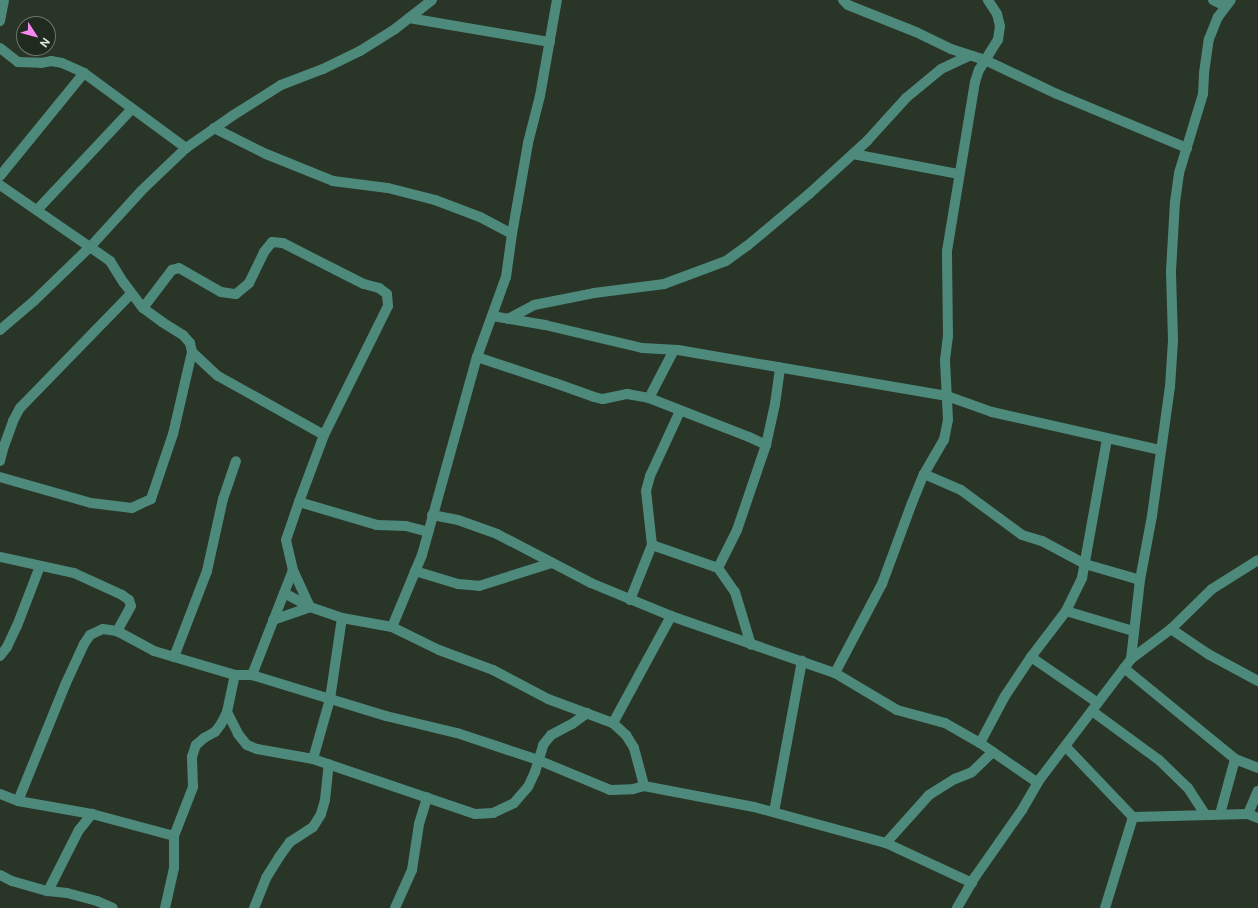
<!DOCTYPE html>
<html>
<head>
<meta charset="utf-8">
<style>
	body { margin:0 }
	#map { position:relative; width:1258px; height:908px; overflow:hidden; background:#293527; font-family:"Public Sans",sans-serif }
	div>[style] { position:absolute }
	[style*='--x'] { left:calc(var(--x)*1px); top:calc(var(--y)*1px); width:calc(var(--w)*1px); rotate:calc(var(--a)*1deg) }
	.minor>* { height:10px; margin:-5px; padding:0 5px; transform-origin:5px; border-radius:5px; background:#4d8a7b }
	span { translate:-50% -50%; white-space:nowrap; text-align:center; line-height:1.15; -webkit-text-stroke:3px #1f2b1e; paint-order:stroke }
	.north { position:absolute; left:16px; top:16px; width:40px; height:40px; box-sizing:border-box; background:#1f2b1e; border:1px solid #6b756a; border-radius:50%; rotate:126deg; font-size:11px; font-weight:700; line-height:16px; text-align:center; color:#dde5dc }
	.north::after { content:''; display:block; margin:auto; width:14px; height:18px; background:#f589ef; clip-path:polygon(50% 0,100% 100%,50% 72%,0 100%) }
</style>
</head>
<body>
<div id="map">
	<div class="minor">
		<div style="--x:843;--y:0;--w:7;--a:45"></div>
		<div style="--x:848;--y:5;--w:73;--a:21.7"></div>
		<div style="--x:916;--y:32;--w:39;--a:26"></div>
		<div style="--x:951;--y:49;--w:36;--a:18"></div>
		<div style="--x:985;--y:60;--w:80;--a:25.3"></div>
		<div style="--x:1057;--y:94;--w:141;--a:22.6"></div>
		<div style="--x:1213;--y:0;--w:13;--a:27"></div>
		<div style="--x:409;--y:18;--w:143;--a:9.7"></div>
		<div style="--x:0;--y:21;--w:21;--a:-79"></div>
		<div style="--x:0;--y:48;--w:23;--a:38"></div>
		<div style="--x:18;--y:62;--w:23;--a:2"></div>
		<div style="--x:41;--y:63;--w:10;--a:-11"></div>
		<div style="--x:51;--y:61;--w:11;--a:10"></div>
		<div style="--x:62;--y:63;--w:24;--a:24"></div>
		<div style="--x:84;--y:73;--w:127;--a:36.3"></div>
		<div style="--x:214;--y:128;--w:58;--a:26.6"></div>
		<div style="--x:266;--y:154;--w:72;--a:21.9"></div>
		<div style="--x:333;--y:181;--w:55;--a:7.3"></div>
		<div style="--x:388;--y:188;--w:49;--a:14.3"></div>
		<div style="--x:435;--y:200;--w:48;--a:20.7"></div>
		<div style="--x:480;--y:217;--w:36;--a:28"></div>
		<div style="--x:853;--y:154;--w:108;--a:10.7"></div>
		<div style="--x:0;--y:176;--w:133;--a:-50.8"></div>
		<div style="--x:0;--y:185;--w:134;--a:34.6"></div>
		<div style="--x:110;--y:261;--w:26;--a:58"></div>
		<div style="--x:124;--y:283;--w:31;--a:53"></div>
		<div style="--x:143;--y:308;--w:24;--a:36"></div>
		<div style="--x:162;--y:322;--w:25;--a:32"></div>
		<div style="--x:183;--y:335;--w:11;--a:49"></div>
		<div style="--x:190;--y:343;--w:9;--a:77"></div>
		<div style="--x:192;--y:352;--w:84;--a:103"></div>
		<div style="--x:173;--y:434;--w:69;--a:108.7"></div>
		<div style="--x:151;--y:499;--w:21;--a:155"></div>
		<div style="--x:132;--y:508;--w:41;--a:-173"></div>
		<div style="--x:91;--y:503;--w:95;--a:-164.1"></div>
		<div style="--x:37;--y:210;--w:139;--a:-46.8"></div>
		<div style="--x:143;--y:308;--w:48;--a:-52.7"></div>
		<div style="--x:172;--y:270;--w:7;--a:-16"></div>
		<div style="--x:179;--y:268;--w:48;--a:29.7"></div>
		<div style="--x:221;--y:292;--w:15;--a:8"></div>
		<div style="--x:236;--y:294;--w:17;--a:-40"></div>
		<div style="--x:249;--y:283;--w:34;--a:-64"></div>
		<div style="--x:264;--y:252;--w:13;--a:-51"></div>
		<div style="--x:272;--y:242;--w:11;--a:5"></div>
		<div style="--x:283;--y:243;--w:59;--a:27"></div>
		<div style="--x:336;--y:270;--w:31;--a:27"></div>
		<div style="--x:364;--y:284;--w:16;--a:15"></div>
		<div style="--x:379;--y:288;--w:10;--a:37"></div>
		<div style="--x:387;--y:294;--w:12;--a:85"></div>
		<div style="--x:388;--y:306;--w:144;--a:116.4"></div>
		<div style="--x:324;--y:435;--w:72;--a:110.5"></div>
		<div style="--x:299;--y:502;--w:40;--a:108.9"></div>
		<div style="--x:286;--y:540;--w:31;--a:77"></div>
		<div style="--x:293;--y:570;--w:113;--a:111.3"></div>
		<div style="--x:492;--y:316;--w:54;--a:9.6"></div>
		<div style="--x:545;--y:325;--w:100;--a:13.3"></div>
		<div style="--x:642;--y:348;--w:36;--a:3"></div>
		<div style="--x:678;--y:350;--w:273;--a:9.7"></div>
		<div style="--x:947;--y:396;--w:48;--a:19.6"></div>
		<div style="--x:992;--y:412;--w:173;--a:12.7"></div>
		<div style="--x:508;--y:319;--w:30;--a:-28"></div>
		<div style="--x:534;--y:305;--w:61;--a:-11.3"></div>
		<div style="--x:594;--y:293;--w:71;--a:-7.3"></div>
		<div style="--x:664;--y:284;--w:66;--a:-20.4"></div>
		<div style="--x:726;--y:261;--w:26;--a:-36"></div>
		<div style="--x:747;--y:246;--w:81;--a:-40"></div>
		<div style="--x:809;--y:194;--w:79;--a:-42.4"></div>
		<div style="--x:867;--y:141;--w:58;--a:-47.8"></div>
		<div style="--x:906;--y:98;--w:45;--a:-39.6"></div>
		<div style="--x:941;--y:69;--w:31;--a:-25"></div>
		<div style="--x:0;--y:330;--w:45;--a:-40.5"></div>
		<div style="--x:34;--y:301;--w:79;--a:-44"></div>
		<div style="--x:91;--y:246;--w:74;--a:-47.7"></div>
		<div style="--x:141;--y:191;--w:62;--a:-43.7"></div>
		<div style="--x:186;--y:148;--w:56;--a:-34.8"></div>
		<div style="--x:232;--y:116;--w:58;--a:-32.3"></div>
		<div style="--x:281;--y:85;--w:45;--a:-20.9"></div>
		<div style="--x:323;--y:69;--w:41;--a:-25.9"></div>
		<div style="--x:360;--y:51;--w:41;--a:-32.2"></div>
		<div style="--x:395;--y:29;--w:47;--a:-38.1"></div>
		<div style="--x:192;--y:352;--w:35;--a:43"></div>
		<div style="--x:218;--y:376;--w:121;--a:29.1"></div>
		<div style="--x:477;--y:357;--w:82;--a:18.4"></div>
		<div style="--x:555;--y:383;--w:41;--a:19.7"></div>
		<div style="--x:594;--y:397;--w:9;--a:13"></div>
		<div style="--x:603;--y:399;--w:25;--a:-12"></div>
		<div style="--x:627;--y:394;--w:22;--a:10"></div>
		<div style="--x:649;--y:398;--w:107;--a:21.3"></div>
		<div style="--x:749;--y:437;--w:19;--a:25"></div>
		<div style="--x:649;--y:398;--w:54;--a:-62.5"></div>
		<div style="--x:0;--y:461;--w:12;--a:-76"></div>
		<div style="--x:3;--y:449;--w:30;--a:-70"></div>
		<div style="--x:13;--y:421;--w:15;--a:-62"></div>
		<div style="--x:20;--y:408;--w:159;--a:-45.8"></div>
		<div style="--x:924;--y:474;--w:40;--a:23.4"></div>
		<div style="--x:961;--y:490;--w:76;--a:36.4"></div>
		<div style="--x:1022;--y:535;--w:21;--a:17"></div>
		<div style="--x:1042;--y:541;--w:49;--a:28.1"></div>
		<div style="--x:1085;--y:564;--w:57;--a:16.2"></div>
		<div style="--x:299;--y:502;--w:81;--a:16.4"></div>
		<div style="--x:377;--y:525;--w:29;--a:2"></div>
		<div style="--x:406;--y:526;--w:23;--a:15"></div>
		<div style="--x:432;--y:515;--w:26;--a:11"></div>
		<div style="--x:458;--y:520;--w:41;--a:19.7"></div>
		<div style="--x:497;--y:534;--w:106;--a:27.5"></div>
		<div style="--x:591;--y:583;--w:87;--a:22.4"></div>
		<div style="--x:671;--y:616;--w:174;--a:19.2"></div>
		<div style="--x:835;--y:673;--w:72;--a:30.8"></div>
		<div style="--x:897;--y:710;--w:50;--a:15.2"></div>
		<div style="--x:945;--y:723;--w:40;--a:29.7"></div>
		<div style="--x:980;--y:743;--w:70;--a:34.6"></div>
		<div style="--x:652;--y:545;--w:70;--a:19.2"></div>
		<div style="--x:718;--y:568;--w:29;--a:55"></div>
		<div style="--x:735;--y:592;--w:55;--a:73.2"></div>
		<div style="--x:0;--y:557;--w:76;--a:12.2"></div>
		<div style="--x:74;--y:573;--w:53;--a:24.6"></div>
		<div style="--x:122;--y:595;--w:9;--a:36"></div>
		<div style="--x:129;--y:600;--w:6;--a:72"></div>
		<div style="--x:131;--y:606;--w:29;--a:119"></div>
		<div style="--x:117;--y:631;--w:42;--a:28.4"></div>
		<div style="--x:154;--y:651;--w:84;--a:16.5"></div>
		<div style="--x:235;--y:675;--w:17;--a:0"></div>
		<div style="--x:252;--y:675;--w:140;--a:17"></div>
		<div style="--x:386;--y:716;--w:73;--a:13.5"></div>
		<div style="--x:457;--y:733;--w:85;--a:18.4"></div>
		<div style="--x:538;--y:760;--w:78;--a:22.6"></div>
		<div style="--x:610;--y:790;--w:23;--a:-2"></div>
		<div style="--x:633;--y:789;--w:11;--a:-15"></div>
		<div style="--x:644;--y:786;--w:112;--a:10.8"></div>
		<div style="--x:754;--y:807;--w:137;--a:15.3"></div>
		<div style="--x:886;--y:843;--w:95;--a:24.9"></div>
		<div style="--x:718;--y:568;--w:42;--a:-63.4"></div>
		<div style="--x:737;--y:530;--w:90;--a:-71.2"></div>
		<div style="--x:766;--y:445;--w:42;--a:-77.6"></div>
		<div style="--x:775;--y:404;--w:37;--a:-82"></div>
		<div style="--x:415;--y:571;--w:45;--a:16.8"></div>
		<div style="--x:458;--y:584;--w:21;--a:5"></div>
		<div style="--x:479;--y:586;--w:77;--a:-17.5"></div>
		<div style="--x:284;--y:593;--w:30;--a:28"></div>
		<div style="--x:310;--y:607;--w:34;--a:19"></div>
		<div style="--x:342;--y:618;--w:51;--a:10.2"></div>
		<div style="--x:392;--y:627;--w:52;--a:26.1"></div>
		<div style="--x:439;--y:650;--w:58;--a:20.3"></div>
		<div style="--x:493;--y:670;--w:62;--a:27.8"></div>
		<div style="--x:548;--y:699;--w:69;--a:20.3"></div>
		<div style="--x:613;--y:723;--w:18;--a:43"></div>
		<div style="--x:626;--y:735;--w:15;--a:58"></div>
		<div style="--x:634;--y:748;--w:39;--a:75"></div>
		<div style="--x:630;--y:600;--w:59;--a:-68.2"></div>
		<div style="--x:652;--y:545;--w:54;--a:-96.3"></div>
		<div style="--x:646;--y:491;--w:16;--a:-75"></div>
		<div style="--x:650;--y:476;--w:72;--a:-65.2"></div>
		<div style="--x:1066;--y:611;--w:70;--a:16.6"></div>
		<div style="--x:273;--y:620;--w:39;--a:-19"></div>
		<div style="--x:310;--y:607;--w:41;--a:-114.7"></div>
		<div style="--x:392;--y:627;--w:78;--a:-67.4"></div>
		<div style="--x:422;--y:555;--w:205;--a:-74.5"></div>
		<div style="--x:477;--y:357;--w:85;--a:-70.1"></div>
		<div style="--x:506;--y:277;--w:43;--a:-82.1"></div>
		<div style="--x:512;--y:234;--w:92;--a:-80"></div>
		<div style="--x:528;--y:143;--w:49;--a:-75.7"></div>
		<div style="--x:540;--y:96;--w:97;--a:-80"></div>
		<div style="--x:1171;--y:629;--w:45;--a:34"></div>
		<div style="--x:1208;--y:654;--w:57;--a:28.4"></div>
		<div style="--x:0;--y:656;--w:11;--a:-52"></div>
		<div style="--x:7;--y:647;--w:23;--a:-65"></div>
		<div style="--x:17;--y:626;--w:64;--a:-69"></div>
		<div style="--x:174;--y:657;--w:92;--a:-69"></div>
		<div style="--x:207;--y:571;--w:74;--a:-77.5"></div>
		<div style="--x:223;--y:499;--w:40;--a:-71.1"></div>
		<div style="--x:1031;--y:657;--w:81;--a:34.5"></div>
		<div style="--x:1131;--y:659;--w:50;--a:-36.9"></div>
		<div style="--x:1171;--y:629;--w:57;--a:-44.3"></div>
		<div style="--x:1212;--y:589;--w:54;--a:-32.2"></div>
		<div style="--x:1124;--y:668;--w:144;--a:39.3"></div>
		<div style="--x:1235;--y:759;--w:25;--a:21"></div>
		<div style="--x:835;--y:673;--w:101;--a:-62.2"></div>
		<div style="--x:882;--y:584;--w:86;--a:-69.7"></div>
		<div style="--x:912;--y:503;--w:31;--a:-68"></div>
		<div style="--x:924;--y:474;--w:39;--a:-60"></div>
		<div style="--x:944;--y:440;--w:20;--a:-79"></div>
		<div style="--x:948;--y:420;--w:60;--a:-92.9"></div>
		<div style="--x:945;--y:360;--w:23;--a:-83"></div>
		<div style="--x:948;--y:337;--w:86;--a:-90.7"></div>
		<div style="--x:947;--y:251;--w:171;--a:-80.6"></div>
		<div style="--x:975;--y:82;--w:13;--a:-72"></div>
		<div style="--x:979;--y:70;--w:36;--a:-58"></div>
		<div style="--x:998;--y:40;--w:14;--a:-82"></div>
		<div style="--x:1000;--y:26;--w:12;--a:-104"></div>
		<div style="--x:997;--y:14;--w:17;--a:-123"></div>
		<div style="--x:1092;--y:711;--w:83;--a:36.2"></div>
		<div style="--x:1159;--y:760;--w:40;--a:44"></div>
		<div style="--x:1188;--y:788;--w:31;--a:57"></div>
		<div style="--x:227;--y:712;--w:25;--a:63"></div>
		<div style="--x:238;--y:734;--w:14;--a:51"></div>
		<div style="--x:247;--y:745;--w:11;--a:22"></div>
		<div style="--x:257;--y:749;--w:57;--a:10.1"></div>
		<div style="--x:313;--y:759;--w:171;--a:18.8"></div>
		<div style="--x:475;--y:814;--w:18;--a:-3"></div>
		<div style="--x:493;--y:813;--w:23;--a:-25"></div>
		<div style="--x:514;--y:803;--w:21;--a:-49"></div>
		<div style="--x:528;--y:787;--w:17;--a:-65"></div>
		<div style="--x:535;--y:772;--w:28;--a:-73"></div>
		<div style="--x:543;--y:745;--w:13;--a:-51"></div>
		<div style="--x:551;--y:735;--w:24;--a:-28"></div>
		<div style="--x:572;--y:724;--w:19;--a:-36"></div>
		<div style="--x:613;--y:723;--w:122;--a:-61.5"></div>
		<div style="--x:980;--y:743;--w:53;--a:-62"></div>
		<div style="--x:1005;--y:696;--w:47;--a:-56.3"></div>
		<div style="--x:1031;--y:657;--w:58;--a:-52.7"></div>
		<div style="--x:1066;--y:611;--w:37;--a:-64"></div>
		<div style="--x:1082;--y:578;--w:141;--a:-79.8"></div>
		<div style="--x:1066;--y:747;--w:97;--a:46.3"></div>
		<div style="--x:313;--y:759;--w:62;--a:-74.2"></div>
		<div style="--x:330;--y:699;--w:82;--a:-81.6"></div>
		<div style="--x:0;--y:794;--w:19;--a:21"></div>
		<div style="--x:18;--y:801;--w:75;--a:10"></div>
		<div style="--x:92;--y:814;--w:85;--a:15"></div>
		<div style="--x:18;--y:801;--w:127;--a:-67.9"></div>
		<div style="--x:66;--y:683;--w:43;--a:-65.2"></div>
		<div style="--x:84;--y:644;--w:11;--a:-56"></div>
		<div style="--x:90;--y:635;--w:14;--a:-25"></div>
		<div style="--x:103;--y:629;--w:14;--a:8"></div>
		<div style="--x:774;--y:812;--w:154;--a:-79.5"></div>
		<div style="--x:1220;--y:814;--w:57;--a:-74.7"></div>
		<div style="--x:1248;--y:814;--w:25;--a:-67"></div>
		<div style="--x:1133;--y:817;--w:115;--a:-1.5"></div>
		<div style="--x:1248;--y:814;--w:11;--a:22"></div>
		<div style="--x:886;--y:843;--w:64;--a:-48.1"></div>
		<div style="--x:929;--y:795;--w:31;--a:-32"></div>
		<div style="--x:955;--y:779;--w:18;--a:-22"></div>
		<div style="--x:972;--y:772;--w:29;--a:-44"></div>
		<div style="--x:0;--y:875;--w:13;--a:27"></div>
		<div style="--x:12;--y:881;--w:37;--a:16"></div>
		<div style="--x:48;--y:891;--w:19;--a:6"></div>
		<div style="--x:67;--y:893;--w:31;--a:15"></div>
		<div style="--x:97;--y:901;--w:17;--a:24"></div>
		<div style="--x:48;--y:891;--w:68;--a:-63.1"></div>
		<div style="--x:79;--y:830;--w:21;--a:-51"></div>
		<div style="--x:165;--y:908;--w:41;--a:-77.3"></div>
		<div style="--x:174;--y:868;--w:32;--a:-90"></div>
		<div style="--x:174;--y:836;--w:53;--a:-68.8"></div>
		<div style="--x:193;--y:787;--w:30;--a:-92"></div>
		<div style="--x:192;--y:757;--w:13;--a:-72"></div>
		<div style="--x:196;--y:745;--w:11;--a:-41"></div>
		<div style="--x:204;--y:738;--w:13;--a:-29"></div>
		<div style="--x:215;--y:732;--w:10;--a:-53"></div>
		<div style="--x:221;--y:724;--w:13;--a:-63"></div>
		<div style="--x:227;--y:712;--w:38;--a:-78"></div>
		<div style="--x:254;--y:908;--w:32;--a:-68"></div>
		<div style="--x:266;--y:878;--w:25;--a:-58"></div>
		<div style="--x:279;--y:857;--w:19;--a:-54"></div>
		<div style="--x:290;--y:842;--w:27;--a:-33"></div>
		<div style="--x:313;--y:827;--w:15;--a:-58"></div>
		<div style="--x:321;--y:814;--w:15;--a:-74"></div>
		<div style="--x:325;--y:800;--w:36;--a:-84"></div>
		<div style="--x:395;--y:908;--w:42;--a:-65.9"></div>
		<div style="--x:412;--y:870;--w:47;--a:-81.3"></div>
		<div style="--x:419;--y:824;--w:28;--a:-73"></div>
		<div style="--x:957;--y:908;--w:36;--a:-60"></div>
		<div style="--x:975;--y:877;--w:82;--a:-55"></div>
		<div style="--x:1022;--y:810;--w:36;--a:-60"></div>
		<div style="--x:1040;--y:779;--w:151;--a:-52.8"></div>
		<div style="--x:1131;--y:659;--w:80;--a:-83.5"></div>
		<div style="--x:1140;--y:580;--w:65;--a:-79.4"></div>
		<div style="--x:1152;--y:516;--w:130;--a:-82.1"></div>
		<div style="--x:1170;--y:387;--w:47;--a:-86.3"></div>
		<div style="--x:1173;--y:340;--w:69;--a:-91.7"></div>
		<div style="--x:1171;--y:271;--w:69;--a:-86.7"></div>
		<div style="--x:1175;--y:202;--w:29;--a:-82"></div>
		<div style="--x:1179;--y:173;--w:83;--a:-73.1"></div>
		<div style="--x:1203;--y:94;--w:21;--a:-87"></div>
		<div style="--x:1204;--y:73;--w:34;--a:-82"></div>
		<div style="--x:1209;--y:39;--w:24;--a:-68"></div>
		<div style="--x:1218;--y:17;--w:21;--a:-53"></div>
		<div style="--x:1105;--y:908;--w:95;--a:-72.9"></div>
	</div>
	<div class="north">N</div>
</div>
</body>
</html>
